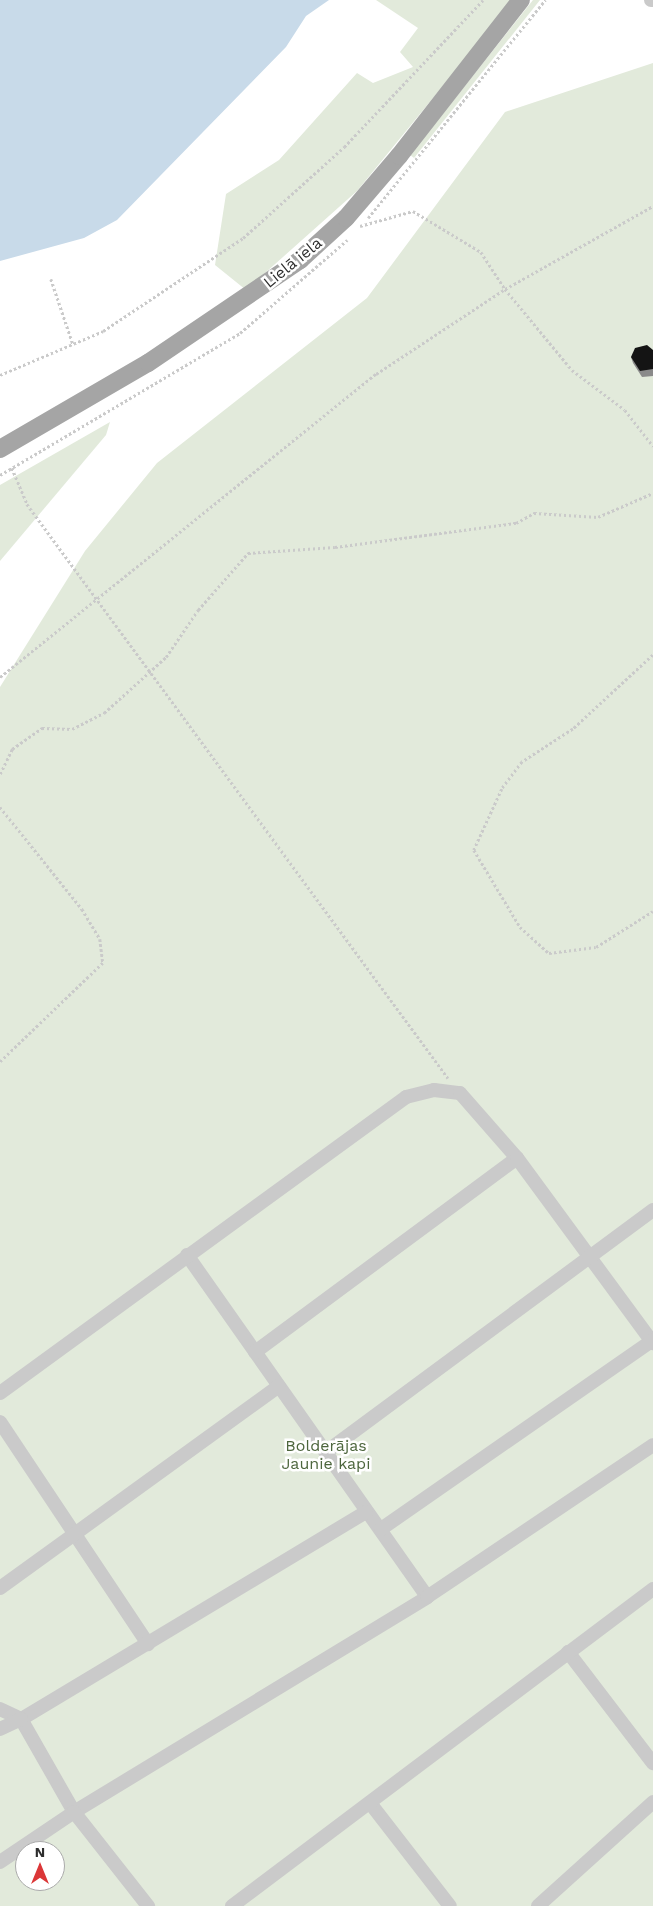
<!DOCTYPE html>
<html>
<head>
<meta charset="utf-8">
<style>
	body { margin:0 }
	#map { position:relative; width:653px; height:1906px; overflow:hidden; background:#fff; font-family:"Work Sans",sans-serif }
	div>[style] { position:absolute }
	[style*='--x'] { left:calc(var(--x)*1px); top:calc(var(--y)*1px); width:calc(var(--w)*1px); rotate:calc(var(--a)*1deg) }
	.green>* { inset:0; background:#e2eadb }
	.water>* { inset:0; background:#c8dae9 }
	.path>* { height:2.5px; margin-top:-1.25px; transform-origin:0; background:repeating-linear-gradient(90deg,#cacaca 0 2.5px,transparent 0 5px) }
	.minor>* { height:14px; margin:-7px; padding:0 7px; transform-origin:7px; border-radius:7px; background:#cacaca }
	.major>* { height:18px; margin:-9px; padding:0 9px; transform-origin:9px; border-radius:9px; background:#a5a5a5 }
	.wall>* { inset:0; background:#8a8a8a }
	.building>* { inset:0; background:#141414 }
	span { translate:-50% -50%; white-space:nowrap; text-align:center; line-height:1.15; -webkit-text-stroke:5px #fff; paint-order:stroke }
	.street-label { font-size:16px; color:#2d2d2d }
	.park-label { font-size:16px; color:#4d663d }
	.north { position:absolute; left:15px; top:1841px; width:50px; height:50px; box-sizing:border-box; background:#fff; border:1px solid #ababab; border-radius:50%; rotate:0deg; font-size:14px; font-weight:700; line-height:20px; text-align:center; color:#2d2d2d }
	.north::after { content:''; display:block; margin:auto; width:18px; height:22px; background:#db3738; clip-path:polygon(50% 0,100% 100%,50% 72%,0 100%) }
</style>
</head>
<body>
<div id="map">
	<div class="green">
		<div style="clip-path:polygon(376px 0,513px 0,357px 191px,246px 290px,215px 265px,226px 194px,279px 160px,357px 73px,373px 83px,413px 67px,400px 52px,418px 28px)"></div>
		<div style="clip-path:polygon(533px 0,540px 0,414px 158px,410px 155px)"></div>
		<div style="clip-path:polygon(evenodd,653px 63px,653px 1906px,0 1906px,0 687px,85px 551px,157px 463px,367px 298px,505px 112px,653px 63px,25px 1851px,55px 1851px,55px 1881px,25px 1881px,25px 1851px)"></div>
		<div style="clip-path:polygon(110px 422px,106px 435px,0 561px,0 485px)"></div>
	</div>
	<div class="water">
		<div style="clip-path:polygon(0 0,329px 0,306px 16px,286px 47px,117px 220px,84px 238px,0 261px)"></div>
	</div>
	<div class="path">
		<div style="--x:368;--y:218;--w:281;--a:-50.9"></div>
		<div style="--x:360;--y:226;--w:55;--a:-15.8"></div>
		<div style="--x:413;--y:211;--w:79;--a:31.1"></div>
		<div style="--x:481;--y:252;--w:44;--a:57"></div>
		<div style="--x:505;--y:289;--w:105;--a:50.4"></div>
		<div style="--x:572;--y:370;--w:66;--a:37"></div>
		<div style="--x:625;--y:410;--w:46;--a:52.1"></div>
		<div style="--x:51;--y:279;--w:69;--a:71.3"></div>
		<div style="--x:0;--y:375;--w:112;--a:-23.1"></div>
		<div style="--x:103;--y:331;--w:168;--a:-33.6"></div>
		<div style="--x:243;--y:238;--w:136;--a:-42"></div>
		<div style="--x:344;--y:147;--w:202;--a:-46.6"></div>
		<div style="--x:12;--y:468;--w:39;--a:67"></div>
		<div style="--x:27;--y:504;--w:712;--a:53.74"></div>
		<div style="--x:0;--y:475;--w:279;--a:-30.6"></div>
		<div style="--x:240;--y:333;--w:142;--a:-41"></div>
		<div style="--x:653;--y:655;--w:109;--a:137.2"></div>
		<div style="--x:573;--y:729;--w:61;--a:147.1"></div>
		<div style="--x:522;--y:762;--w:34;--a:127"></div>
		<div style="--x:502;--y:789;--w:67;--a:114.7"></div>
		<div style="--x:474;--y:850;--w:90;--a:59.1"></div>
		<div style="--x:520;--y:927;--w:39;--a:42"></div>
		<div style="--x:549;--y:953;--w:47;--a:-7.3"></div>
		<div style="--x:596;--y:947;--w:67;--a:-32.3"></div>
		<div style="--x:0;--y:677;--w:483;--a:-38.9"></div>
		<div style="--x:376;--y:374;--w:154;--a:-33.4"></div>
		<div style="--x:505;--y:289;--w:170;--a:-29.3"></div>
		<div style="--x:0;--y:774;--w:28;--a:-64"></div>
		<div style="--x:12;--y:749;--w:37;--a:-35"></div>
		<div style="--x:42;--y:728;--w:30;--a:2"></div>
		<div style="--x:72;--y:729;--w:36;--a:-27"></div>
		<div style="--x:104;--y:713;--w:84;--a:-42.1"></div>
		<div style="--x:166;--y:657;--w:57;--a:-55.8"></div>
		<div style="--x:198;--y:610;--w:76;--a:-48.7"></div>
		<div style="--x:248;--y:553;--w:87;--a:-3.9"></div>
		<div style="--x:335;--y:547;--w:183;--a:-7.6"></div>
		<div style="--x:516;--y:523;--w:21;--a:-29"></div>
		<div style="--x:534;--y:513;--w:64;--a:3.6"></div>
		<div style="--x:598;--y:517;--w:60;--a:-23.6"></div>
		<div style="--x:0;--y:807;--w:131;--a:51.2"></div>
		<div style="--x:82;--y:909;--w:35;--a:59"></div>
		<div style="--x:100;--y:939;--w:24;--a:83"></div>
		<div style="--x:103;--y:963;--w:143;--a:136.1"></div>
	</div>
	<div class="minor">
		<div style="--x:651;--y:0;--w:2;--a:0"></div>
		<div style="--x:187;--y:1255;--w:418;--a:54.9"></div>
		<div style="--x:255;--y:1352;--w:326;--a:-36.5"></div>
		<div style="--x:0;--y:1393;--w:502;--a:-36.09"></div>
		<div style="--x:406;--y:1097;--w:29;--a:-14"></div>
		<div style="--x:434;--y:1090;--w:26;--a:7"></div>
		<div style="--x:460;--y:1093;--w:86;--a:48.8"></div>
		<div style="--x:517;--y:1158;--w:230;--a:53.7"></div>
		<div style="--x:0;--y:1422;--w:267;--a:56.3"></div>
		<div style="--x:326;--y:1452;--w:407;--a:-36.5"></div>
		<div style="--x:366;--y:1512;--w:402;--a:149"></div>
		<div style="--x:21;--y:1719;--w:107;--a:60.3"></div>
		<div style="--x:74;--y:1812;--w:413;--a:-31.3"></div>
		<div style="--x:427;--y:1597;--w:272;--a:-33.9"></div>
		<div style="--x:381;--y:1529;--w:330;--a:-34.8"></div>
		<div style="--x:0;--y:1588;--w:344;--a:-35.9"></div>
		<div style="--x:568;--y:1652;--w:140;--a:52.6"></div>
		<div style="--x:0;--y:1709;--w:23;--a:25"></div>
		<div style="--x:0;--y:1729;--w:23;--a:-25"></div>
		<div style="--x:370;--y:1803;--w:130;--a:52.2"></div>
		<div style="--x:0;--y:1862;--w:89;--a:-34"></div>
		<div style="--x:74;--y:1812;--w:120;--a:51.8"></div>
		<div style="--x:232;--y:1906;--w:527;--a:-36.98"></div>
		<div style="--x:538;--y:1906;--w:155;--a:-42.1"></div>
	</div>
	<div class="major">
		<div style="--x:0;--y:449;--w:171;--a:-30.2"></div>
		<div style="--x:148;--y:363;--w:184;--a:-34.1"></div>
		<div style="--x:300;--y:260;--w:62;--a:-42.4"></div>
		<div style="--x:346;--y:218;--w:82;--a:-49.5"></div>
		<div style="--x:399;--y:156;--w:198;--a:-52"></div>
	</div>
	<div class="wall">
		<div style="clip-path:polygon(653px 350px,653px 376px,642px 377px,633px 363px,631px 357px)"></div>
	</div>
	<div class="building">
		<div style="clip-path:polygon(647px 345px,653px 350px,653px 369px,640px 371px,631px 357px,635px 348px)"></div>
	</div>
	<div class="street-label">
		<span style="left:293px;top:263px;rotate:-39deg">Lielā iela</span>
	</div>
	<div class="park-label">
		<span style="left:326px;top:1455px">Bolderājas<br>Jaunie kapi</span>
	</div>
	<div class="north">N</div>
</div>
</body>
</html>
